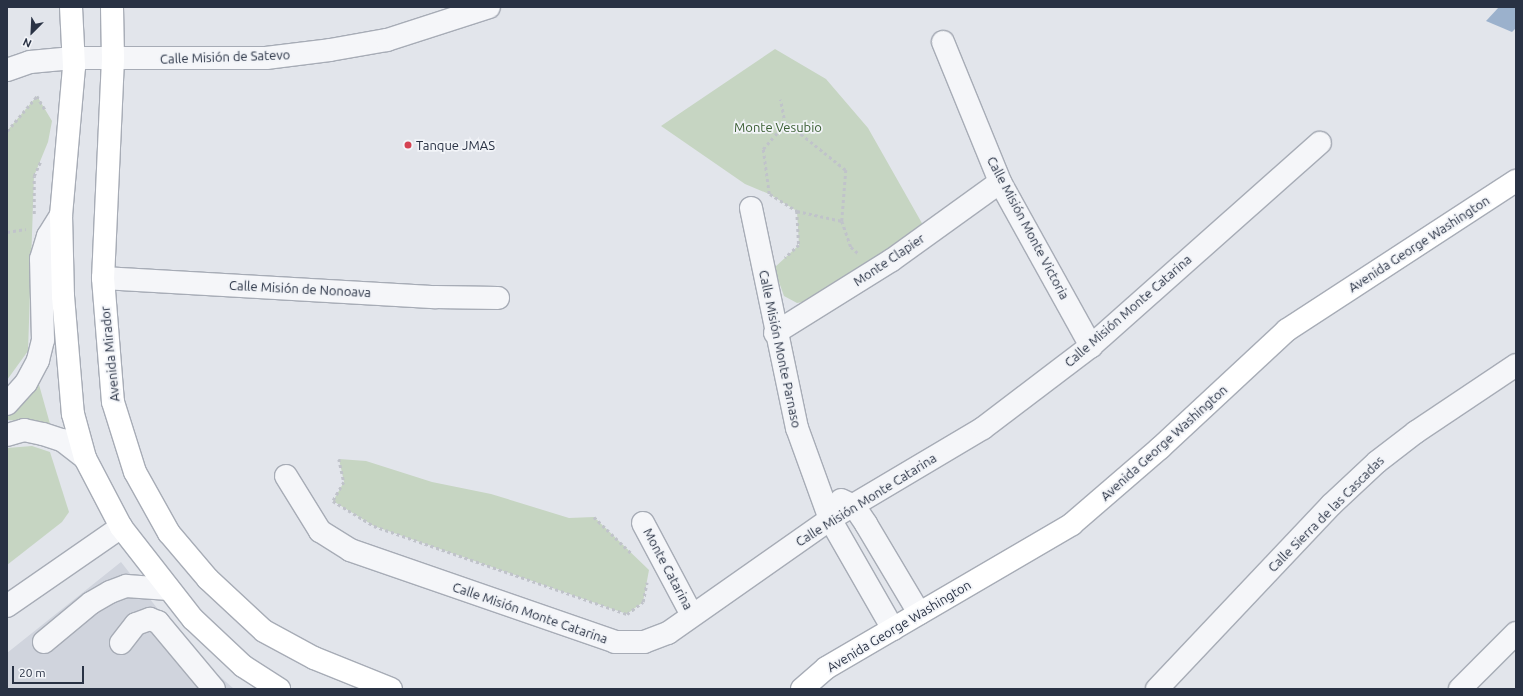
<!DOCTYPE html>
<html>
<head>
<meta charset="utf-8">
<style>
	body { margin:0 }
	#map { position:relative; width:1523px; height:696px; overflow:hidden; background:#e2e5eb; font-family:Ubuntu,sans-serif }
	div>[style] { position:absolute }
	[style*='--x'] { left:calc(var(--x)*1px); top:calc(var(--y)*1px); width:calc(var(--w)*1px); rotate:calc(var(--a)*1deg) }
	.built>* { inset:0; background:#d0d4dd }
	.green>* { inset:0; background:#c6d5c2 }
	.water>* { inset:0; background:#9bb1cc }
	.path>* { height:2.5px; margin-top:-1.25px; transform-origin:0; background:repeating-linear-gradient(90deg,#c0c3ca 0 3px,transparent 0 6px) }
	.roads { filter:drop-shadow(1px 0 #a7acb6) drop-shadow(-1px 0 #a7acb6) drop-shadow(0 1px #a7acb6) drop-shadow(0 -1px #a7acb6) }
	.minor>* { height:22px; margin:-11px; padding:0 11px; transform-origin:11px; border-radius:11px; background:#f5f6f9 }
	.major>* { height:22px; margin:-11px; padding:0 11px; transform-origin:11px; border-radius:11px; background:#fff }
	.dots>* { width:11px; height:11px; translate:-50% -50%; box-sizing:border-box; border:2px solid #f2f4f8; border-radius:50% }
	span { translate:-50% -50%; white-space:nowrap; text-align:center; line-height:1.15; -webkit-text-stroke:3.5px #f2f4f8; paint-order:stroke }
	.street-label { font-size:13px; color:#293244 }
	.park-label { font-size:13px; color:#3c6035 }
	.poi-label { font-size:13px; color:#293244 }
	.left { translate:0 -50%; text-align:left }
	.frame { position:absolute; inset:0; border:8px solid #293244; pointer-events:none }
	.north { position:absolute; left:12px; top:12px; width:40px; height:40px; -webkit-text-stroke:3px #f2f4f8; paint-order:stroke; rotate:204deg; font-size:11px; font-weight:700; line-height:16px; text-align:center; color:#293244 }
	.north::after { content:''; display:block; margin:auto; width:14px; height:18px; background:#293244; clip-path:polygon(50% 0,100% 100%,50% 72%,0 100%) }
	.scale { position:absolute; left:12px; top:666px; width:72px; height:18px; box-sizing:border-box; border:2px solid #293244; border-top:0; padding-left:5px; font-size:12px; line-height:14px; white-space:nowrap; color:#293244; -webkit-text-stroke:3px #f2f4f8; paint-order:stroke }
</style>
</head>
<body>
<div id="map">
	<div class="built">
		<div style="clip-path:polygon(121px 562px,189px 649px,234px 689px,7px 689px,7px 653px)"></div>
	</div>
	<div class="green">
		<div style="clip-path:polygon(775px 49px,826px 79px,868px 128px,923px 225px,814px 300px,797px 303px,784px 296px,774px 268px,799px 245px,797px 211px,769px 194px,745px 184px,661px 126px)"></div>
		<div style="clip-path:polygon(37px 96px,52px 121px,48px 142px,34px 176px,28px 351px,7px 380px,7px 131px)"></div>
		<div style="clip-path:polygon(38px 381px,52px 431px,19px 421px,7px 420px,7px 412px)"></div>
		<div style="clip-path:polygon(32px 446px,50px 452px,69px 512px,62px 522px,7px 565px,7px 448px)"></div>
		<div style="clip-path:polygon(339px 459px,366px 461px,432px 482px,491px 494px,569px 518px,594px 517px,649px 570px,643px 602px,627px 614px,374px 526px,333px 501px,344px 482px)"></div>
	</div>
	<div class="water">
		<div style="clip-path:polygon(1499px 7px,1516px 7px,1516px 28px,1512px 32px,1486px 21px)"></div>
	</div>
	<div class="path">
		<div style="--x:785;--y:124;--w:19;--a:32"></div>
		<div style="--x:801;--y:134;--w:58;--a:38.7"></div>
		<div style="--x:846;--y:170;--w:51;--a:94.5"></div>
		<div style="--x:7;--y:131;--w:46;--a:-49.4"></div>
		<div style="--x:37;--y:96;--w:17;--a:59"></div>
		<div style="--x:769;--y:194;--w:45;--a:-97.6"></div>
		<div style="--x:763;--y:149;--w:33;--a:-49"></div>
		<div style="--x:785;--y:124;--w:25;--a:-101"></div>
		<div style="--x:770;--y:194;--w:32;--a:32"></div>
		<div style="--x:797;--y:211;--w:34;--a:87"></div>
		<div style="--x:799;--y:245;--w:19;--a:137"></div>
		<div style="--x:797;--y:211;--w:46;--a:12.5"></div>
		<div style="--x:842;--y:221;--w:28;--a:71"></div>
		<div style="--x:851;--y:247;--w:9;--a:41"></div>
		<div style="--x:34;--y:214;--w:38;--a:-90"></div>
		<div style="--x:34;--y:176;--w:17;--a:-66"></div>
		<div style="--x:7;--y:232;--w:19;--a:-9"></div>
		<div style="--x:339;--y:459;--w:24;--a:78"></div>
		<div style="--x:344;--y:482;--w:22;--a:120"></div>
		<div style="--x:333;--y:501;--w:48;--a:31.4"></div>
		<div style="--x:374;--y:526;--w:268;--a:19.2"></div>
		<div style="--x:627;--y:614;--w:20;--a:-37"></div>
		<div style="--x:643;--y:602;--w:20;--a:-79"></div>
		<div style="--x:594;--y:517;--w:52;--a:44.2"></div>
	</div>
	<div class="roads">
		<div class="minor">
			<div style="--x:943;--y:42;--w:151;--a:67.8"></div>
			<div style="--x:1000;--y:182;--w:188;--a:61"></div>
			<div style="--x:7;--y:70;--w:24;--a:-19"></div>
			<div style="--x:30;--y:62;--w:43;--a:-5.3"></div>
			<div style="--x:73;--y:58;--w:193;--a:0"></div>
			<div style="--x:266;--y:58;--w:64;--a:-7.1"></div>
			<div style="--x:330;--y:50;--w:58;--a:-10"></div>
			<div style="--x:387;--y:40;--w:107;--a:-17.9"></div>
			<div style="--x:751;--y:208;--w:225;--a:78.2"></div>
			<div style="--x:797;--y:428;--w:97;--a:70.1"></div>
			<div style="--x:830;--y:519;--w:127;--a:60.2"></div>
			<div style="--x:103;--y:278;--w:333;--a:3.3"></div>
			<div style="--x:435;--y:297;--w:63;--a:0.9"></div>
			<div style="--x:775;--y:333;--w:138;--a:-32"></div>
			<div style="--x:892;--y:260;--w:133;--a:-35.8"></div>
			<div style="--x:7;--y:404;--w:28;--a:-48"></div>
			<div style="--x:26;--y:383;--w:26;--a:-62"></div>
			<div style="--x:38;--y:360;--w:21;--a:-76"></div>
			<div style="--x:43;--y:340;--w:81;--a:-91.4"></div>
			<div style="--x:41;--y:259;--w:24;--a:-73"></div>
			<div style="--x:48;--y:236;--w:25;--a:-58"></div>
			<div style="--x:7;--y:435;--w:18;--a:-16"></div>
			<div style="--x:24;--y:430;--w:19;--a:12"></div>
			<div style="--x:43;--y:434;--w:20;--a:18"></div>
			<div style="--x:62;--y:440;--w:29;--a:38"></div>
			<div style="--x:286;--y:476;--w:65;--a:58.3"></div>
			<div style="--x:320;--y:531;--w:36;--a:32"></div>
			<div style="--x:350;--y:550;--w:281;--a:19.1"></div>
			<div style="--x:615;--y:642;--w:29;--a:0"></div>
			<div style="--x:644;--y:642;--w:26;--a:-21"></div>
			<div style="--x:668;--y:633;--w:198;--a:-35.1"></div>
			<div style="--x:830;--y:519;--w:178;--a:-30.7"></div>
			<div style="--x:983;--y:428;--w:136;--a:-37.2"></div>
			<div style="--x:1091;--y:346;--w:306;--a:-41.6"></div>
			<div style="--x:841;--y:500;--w:14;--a:25"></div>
			<div style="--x:854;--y:506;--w:22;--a:56"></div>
			<div style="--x:866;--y:524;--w:104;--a:59.2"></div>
			<div style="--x:643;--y:523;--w:104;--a:62"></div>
			<div style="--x:7;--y:606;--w:139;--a:-34.7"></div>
			<div style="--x:44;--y:642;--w:61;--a:-39.7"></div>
			<div style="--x:91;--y:603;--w:22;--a:-30"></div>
			<div style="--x:110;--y:592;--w:17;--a:-21"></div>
			<div style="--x:126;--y:586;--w:43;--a:4"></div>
			<div style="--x:121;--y:643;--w:24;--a:-52"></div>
			<div style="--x:136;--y:624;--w:15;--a:-20"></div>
			<div style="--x:150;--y:619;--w:9;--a:21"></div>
			<div style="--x:158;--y:622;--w:87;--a:50.1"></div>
			<div style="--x:1157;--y:689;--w:253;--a:-46.6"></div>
			<div style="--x:1331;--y:505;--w:63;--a:-43.1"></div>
			<div style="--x:1377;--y:462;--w:49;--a:-37.6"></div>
			<div style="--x:1416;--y:432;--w:120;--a:-33.8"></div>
			<div style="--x:1460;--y:689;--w:79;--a:-45"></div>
		</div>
		<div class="major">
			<div style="--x:71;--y:7;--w:60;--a:87.1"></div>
			<div style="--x:74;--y:67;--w:149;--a:95"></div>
			<div style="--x:61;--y:215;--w:81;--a:88.6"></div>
			<div style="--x:63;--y:296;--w:118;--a:85.2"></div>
			<div style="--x:73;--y:414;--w:46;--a:74.7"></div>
			<div style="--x:85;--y:458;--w:78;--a:62.4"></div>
			<div style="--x:121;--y:527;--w:117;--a:52"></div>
			<div style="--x:193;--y:619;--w:69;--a:43.2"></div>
			<div style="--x:243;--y:666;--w:43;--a:32.6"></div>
			<div style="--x:112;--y:7;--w:52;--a:88.9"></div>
			<div style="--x:113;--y:59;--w:219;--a:92.6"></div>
			<div style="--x:103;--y:278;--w:124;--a:85.4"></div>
			<div style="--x:113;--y:402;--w:73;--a:72.6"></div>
			<div style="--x:135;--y:472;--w:70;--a:60.9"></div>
			<div style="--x:169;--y:533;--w:60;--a:49.7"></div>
			<div style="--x:208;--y:579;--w:76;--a:42.9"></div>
			<div style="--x:264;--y:631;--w:57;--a:28.4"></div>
			<div style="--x:314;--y:658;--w:83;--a:21.9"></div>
			<div style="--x:802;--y:689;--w:32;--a:-41"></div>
			<div style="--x:826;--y:668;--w:285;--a:-30.3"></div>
			<div style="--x:1072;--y:524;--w:116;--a:-40.8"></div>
			<div style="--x:1160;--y:448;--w:173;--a:-42.9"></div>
			<div style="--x:1287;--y:330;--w:273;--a:-33.1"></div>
		</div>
	</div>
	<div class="dots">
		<div style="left:408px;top:145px;background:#d54252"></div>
	</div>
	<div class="street-label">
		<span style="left:225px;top:57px;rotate:-2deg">Calle Misión de Satevo</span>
		<span style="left:1028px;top:228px;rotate:62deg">Calle Misión Monte Victoria</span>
		<span style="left:1419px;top:244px;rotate:-33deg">Avenida George Washington</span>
		<span style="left:889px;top:260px;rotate:-34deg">Monte Clapier</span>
		<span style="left:300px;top:289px;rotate:3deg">Calle Misión de Nonoava</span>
		<span style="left:1128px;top:311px;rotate:-41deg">Calle Misión Monte Catarina</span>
		<span style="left:780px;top:349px;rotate:78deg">Calle Misión Monte Parnaso</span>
		<span style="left:110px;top:354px;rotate:-96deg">Avenida Mirador</span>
		<span style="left:1164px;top:443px;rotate:-42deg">Avenida George Washington</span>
		<span style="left:866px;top:500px;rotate:-32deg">Calle Misión Monte Catarina</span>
		<span style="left:1326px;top:514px;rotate:-45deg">Calle Sierra de las Cascadas</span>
		<span style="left:668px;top:569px;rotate:62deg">Monte Catarina</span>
		<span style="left:530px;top:613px;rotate:19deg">Calle Misión Monte Catarina</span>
		<span style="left:899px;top:626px;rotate:-31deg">Avenida George Washington</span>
	</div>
	<div class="park-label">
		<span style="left:778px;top:127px">Monte Vesubio</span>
	</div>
	<div class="poi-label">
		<span class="left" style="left:416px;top:145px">Tanque JMAS</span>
	</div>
	<div class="frame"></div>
	<div class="north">N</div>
	<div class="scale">20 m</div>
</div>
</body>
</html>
